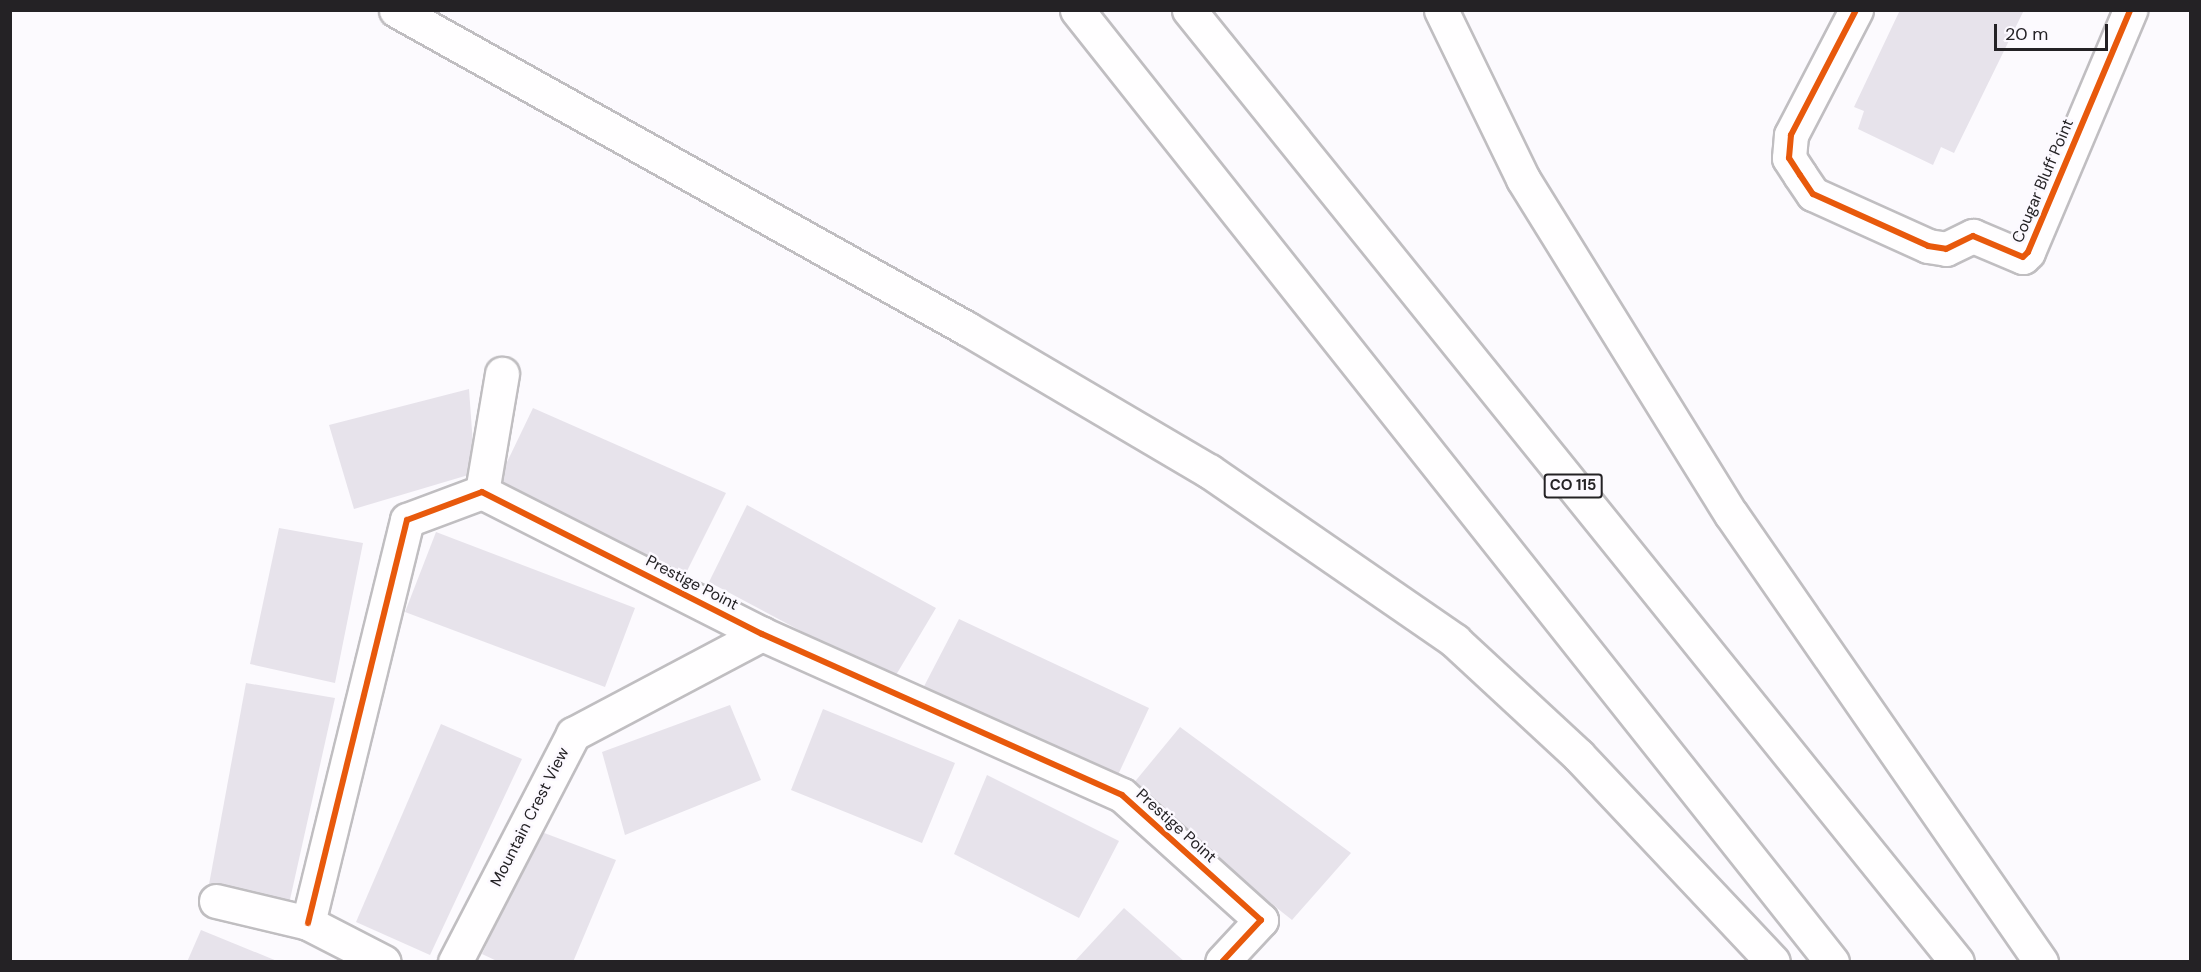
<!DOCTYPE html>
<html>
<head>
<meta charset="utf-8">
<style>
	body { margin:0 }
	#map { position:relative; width:2201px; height:972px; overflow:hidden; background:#fcfafe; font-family:"DM Sans",sans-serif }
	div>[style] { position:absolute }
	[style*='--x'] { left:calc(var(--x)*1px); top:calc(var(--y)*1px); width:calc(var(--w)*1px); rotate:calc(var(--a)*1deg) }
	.building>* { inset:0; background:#e7e3eb }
	.roads { filter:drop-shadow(2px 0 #c0bec1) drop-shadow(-2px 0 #c0bec1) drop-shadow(0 2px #c0bec1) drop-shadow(0 -2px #c0bec1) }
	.minor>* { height:33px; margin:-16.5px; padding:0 16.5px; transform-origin:16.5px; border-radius:16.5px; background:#fffeff }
	.highway>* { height:33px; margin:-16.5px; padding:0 16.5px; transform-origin:16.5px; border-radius:16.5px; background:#fffeff }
	.cycleway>* { height:6px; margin:-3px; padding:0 3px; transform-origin:3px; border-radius:3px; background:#e8590c }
	span { translate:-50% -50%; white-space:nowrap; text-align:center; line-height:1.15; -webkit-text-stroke:5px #fcf9ff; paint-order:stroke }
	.shield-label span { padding:2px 4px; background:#fcf9ff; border:2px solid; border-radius:4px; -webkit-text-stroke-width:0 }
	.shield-label { font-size:15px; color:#242225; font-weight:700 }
	.street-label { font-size:16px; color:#242225 }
	.frame { position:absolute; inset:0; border:12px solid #242225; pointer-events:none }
	.scale { position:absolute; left:1994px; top:24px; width:114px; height:27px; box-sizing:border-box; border:3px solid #242225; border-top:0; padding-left:8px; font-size:18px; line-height:21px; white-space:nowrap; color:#242225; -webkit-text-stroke:4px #fcf9ff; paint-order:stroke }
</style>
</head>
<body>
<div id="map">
	<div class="building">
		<div style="clip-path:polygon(1900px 10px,2024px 10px,1954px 153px,1941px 147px,1933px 165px,1858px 129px,1864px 111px,1854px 107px)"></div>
		<div style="clip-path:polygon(469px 389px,475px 473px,354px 509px,329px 425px)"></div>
		<div style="clip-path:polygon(533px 408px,726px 493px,686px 573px,495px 487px)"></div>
		<div style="clip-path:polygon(747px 505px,936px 608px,893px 680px,709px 582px)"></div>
		<div style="clip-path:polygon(279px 528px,363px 543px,335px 683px,250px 664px)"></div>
		<div style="clip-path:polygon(436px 532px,635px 608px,605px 687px,405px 612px)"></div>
		<div style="clip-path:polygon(959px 619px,1149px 708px,1117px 777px,919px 696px)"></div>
		<div style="clip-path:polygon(246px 683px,335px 698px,289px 904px,208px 890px)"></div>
		<div style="clip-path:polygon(730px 705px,761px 780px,625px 835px,602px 752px)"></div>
		<div style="clip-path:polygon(823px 709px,955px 763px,922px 843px,791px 790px)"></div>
		<div style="clip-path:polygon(441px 724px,522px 759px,430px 955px,356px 922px)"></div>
		<div style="clip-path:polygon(1180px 727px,1351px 853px,1292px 920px,1128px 790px)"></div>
		<div style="clip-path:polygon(987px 775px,1119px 841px,1079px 918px,954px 854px)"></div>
		<div style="clip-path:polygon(539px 831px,616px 860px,573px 962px,499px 962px,482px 954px)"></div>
		<div style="clip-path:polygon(1124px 908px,1185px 962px,1074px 962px)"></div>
		<div style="clip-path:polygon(201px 930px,277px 961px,277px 962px,187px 962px)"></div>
	</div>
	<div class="roads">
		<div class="minor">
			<div style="--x:1856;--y:10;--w:141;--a:117.5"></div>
			<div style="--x:1791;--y:135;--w:23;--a:95"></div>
			<div style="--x:1789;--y:158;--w:20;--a:57"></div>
			<div style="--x:1800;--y:175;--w:23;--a:56"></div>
			<div style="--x:1813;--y:194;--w:126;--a:24.3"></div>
			<div style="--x:1928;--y:246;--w:18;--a:9"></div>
			<div style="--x:1946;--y:249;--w:30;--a:-26"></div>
			<div style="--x:1973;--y:236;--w:54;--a:22.8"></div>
			<div style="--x:2023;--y:257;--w:7;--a:-45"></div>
			<div style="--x:2028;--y:252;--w:263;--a:-67.1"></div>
			<div style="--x:482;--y:492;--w:120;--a:-80.4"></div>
			<div style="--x:216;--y:901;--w:95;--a:13.4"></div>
			<div style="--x:308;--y:923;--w:85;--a:27.2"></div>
			<div style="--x:308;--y:923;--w:415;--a:-76.2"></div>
			<div style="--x:407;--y:520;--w:80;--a:-20.5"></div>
			<div style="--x:482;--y:492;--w:314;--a:26.9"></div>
			<div style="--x:762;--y:634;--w:394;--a:24.1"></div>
			<div style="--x:1122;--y:795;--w:187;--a:42"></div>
			<div style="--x:1261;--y:920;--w:57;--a:132.9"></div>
			<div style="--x:455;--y:962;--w:257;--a:-62.6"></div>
			<div style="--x:573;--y:734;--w:214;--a:-27.9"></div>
		</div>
		<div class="highway">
			<div style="--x:396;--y:10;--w:653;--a:29.16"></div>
			<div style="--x:966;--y:328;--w:282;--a:30.5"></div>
			<div style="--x:1209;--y:471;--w:299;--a:34.6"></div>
			<div style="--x:1455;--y:641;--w:168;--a:42.8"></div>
			<div style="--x:1578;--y:755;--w:284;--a:46.7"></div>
			<div style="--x:1077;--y:10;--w:1215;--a:51.58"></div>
			<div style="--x:1189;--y:10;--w:1223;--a:51.11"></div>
			<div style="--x:1441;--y:10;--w:188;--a:64.1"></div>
			<div style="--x:1523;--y:179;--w:394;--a:58.2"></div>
			<div style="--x:1731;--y:514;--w:545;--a:55.32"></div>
		</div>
	</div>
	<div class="cycleway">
		<div style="--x:1856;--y:10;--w:141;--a:117.5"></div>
		<div style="--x:1791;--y:135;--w:23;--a:95"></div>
		<div style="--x:1789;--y:158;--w:20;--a:57"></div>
		<div style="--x:1800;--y:175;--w:23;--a:56"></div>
		<div style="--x:1813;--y:194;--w:126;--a:24.3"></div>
		<div style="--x:1928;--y:246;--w:18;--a:9"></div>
		<div style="--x:1946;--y:249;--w:30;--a:-26"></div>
		<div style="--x:1973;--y:236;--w:54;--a:22.8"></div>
		<div style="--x:2023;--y:257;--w:7;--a:-45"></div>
		<div style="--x:2028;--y:252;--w:263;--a:-67.1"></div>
		<div style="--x:308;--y:923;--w:415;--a:-76.2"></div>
		<div style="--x:407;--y:520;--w:80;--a:-20.5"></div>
		<div style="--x:482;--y:492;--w:314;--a:26.9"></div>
		<div style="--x:762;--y:634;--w:394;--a:24.1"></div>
		<div style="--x:1122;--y:795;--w:187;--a:42"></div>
		<div style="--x:1261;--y:920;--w:57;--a:132.9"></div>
	</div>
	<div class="shield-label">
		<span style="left:1573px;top:486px">CO 115</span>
	</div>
	<div class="street-label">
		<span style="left:2043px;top:181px;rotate:-67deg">Cougar Bluff Point</span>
		<span style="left:692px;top:583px;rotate:27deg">Prestige Point</span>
		<span style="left:530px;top:817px;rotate:-63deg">Mountain Crest View</span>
		<span style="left:1176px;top:826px;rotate:42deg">Prestige Point</span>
	</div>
	<div class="frame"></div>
	<div class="scale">20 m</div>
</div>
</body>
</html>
